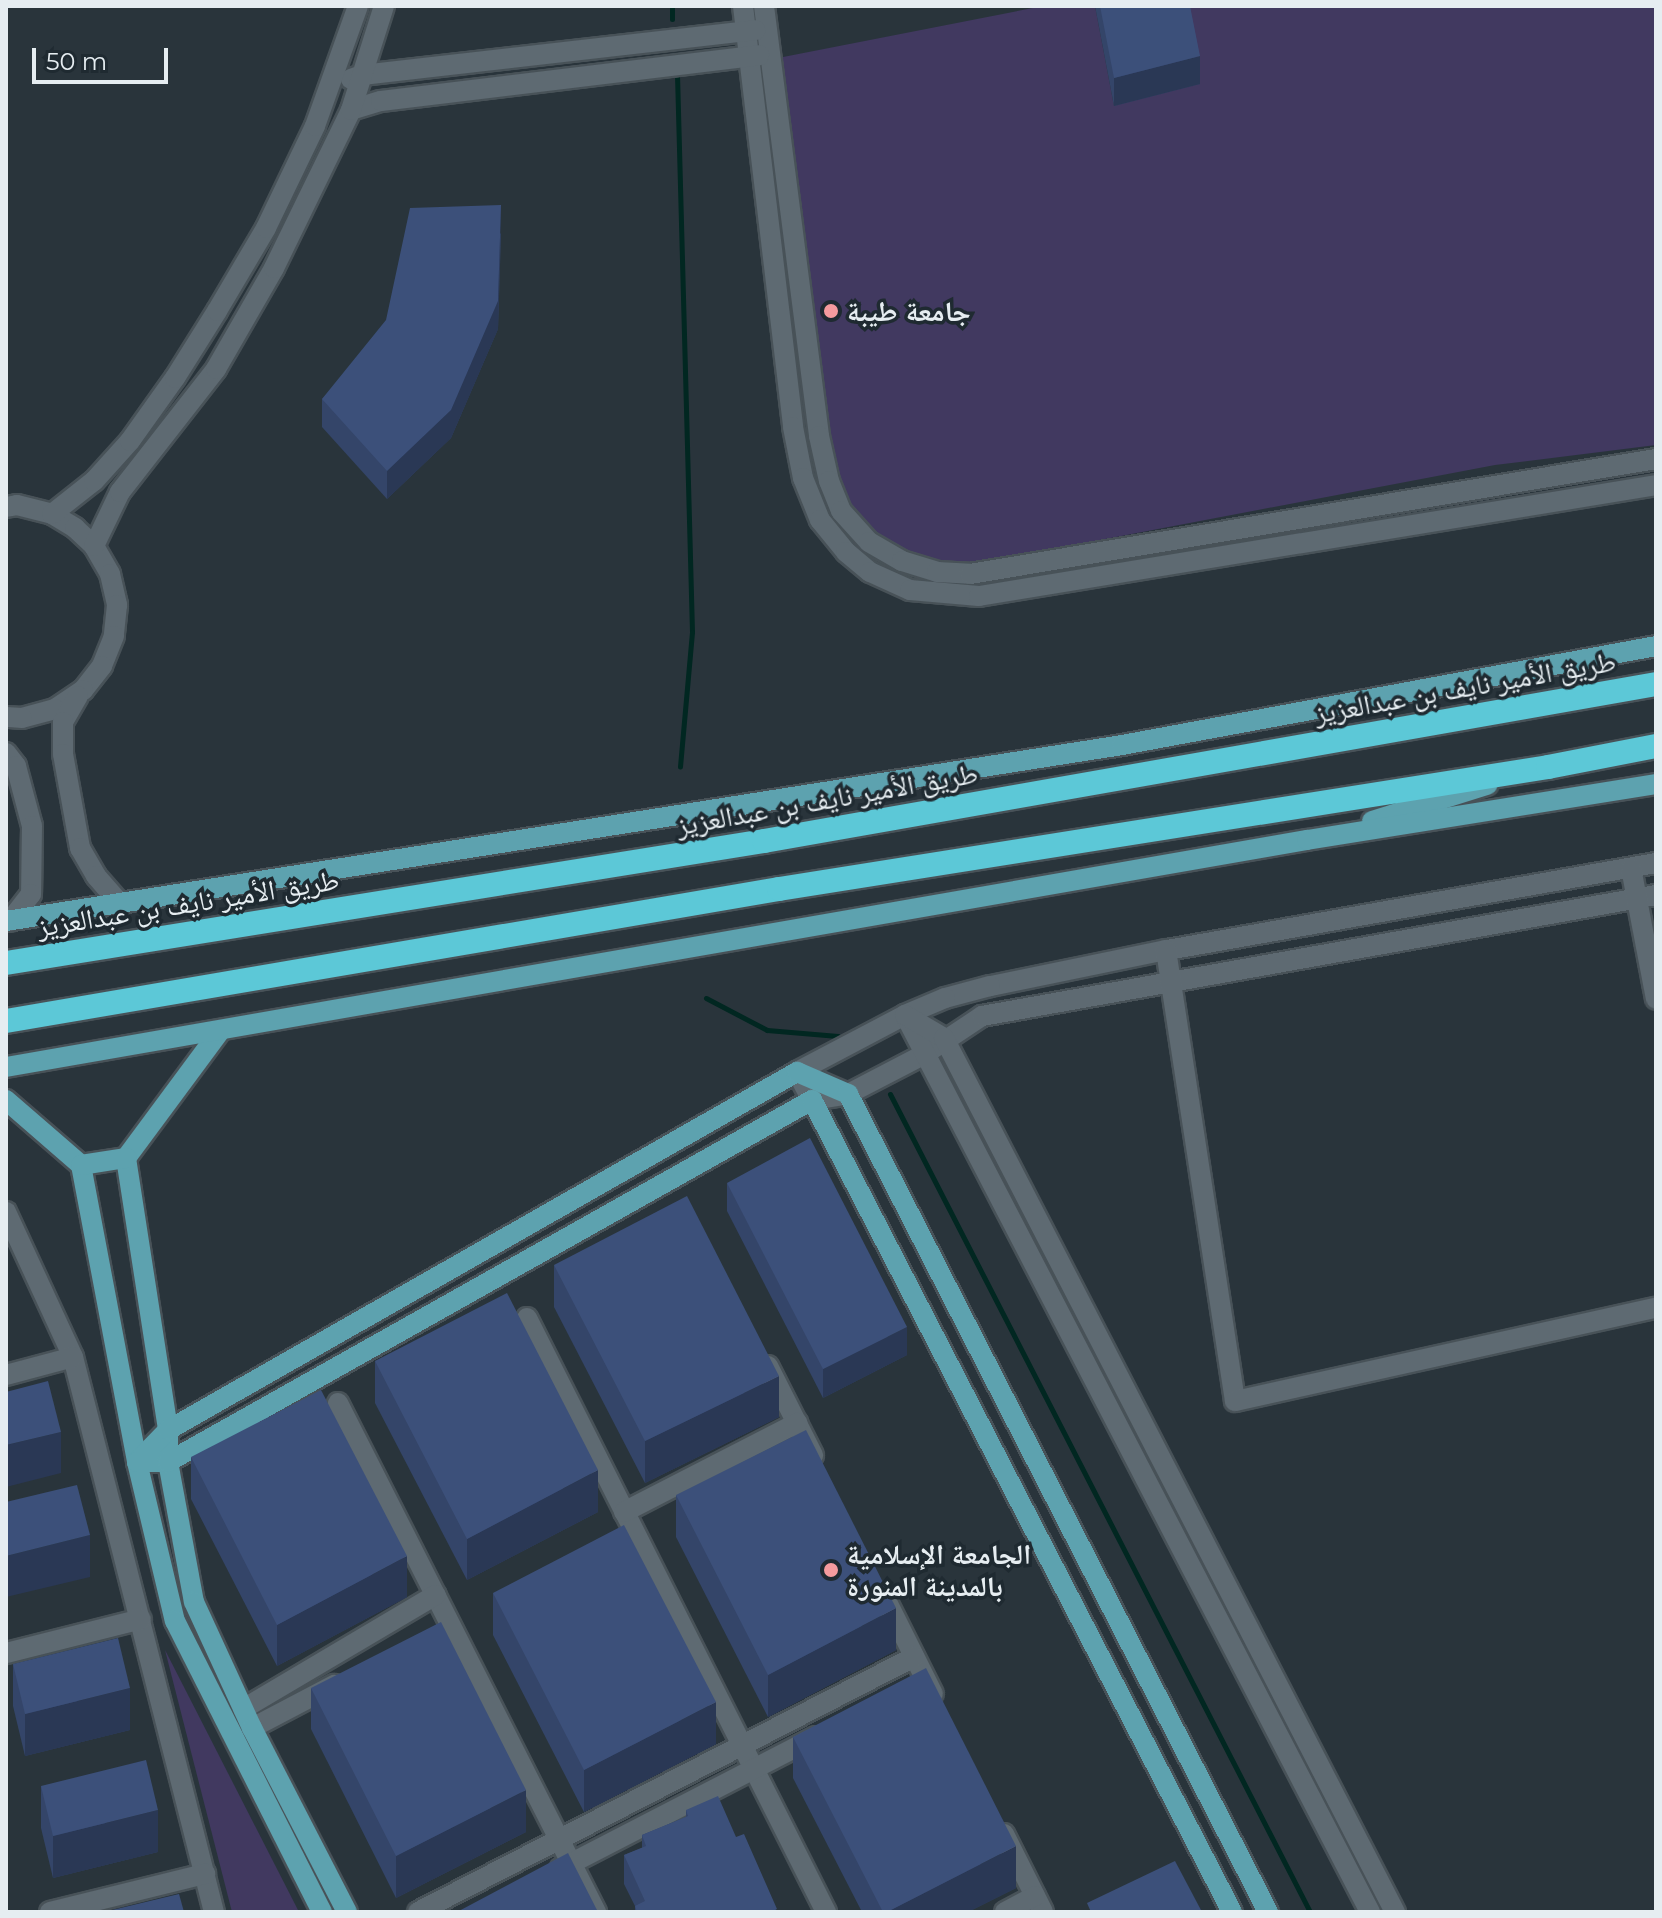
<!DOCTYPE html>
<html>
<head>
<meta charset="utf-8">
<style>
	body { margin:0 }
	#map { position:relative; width:1662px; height:1918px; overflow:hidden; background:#29343b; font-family:Montserrat,"Noto Naskh Arabic",sans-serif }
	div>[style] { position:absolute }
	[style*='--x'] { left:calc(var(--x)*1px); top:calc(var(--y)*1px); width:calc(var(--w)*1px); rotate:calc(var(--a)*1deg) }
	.green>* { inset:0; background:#413960 }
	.stream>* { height:5px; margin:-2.5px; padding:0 2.5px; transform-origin:2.5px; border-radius:2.5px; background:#012721 }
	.roads { filter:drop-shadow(2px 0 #485258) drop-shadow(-2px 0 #485258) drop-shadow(0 2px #485258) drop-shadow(0 -2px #485258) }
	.minor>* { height:20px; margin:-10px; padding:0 10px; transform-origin:10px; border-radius:10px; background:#5e6a72 }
	.major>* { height:20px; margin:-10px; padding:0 10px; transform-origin:10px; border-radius:10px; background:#5da2af }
	.highway>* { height:24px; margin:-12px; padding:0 12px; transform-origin:12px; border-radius:12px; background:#5cc8d7 }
	.wall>* { inset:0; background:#344569 }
	.shaded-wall>* { inset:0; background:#2a3855 }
	.building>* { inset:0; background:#3c507a }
	.dots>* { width:22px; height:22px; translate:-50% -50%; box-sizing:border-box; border:4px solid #1f2a31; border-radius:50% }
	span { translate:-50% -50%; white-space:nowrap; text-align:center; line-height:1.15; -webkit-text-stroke:7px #1f2a31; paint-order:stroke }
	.poi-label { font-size:28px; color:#e6edf1; font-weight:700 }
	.left { translate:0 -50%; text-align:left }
	.street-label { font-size:28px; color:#e6edf1 }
	.frame { position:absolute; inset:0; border:8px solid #e6edf1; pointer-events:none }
	.scale { position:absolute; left:32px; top:48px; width:136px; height:36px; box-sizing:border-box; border:4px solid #e6edf1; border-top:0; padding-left:10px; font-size:24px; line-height:28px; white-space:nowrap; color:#e6edf1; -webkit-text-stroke:6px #1f2a31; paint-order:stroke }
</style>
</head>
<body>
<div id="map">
	<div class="green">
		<div style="clip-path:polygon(1043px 6px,1095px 6px,1114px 106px,1185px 6px,1656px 6px,1656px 445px,1495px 465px,968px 565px,938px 564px,907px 555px,870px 532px,849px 512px,836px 479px,778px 58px)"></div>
		<div style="clip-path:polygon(165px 1650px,299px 1912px,232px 1912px)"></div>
	</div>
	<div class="stream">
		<div style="--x:672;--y:6;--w:13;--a:90"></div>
		<div style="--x:677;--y:74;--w:558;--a:88.46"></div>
		<div style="--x:692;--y:632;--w:135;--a:95.1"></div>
		<div style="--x:706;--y:998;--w:69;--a:27.7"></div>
		<div style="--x:767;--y:1030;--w:71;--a:4.8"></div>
		<div style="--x:890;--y:1094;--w:920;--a:62.82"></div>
	</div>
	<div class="roads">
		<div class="minor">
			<div style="--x:743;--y:6;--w:424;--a:83.2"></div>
			<div style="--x:793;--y:427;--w:52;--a:78.9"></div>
			<div style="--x:803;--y:478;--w:45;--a:68"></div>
			<div style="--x:820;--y:520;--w:41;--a:50.9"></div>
			<div style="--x:846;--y:552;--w:31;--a:40"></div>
			<div style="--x:870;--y:572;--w:44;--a:24.2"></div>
			<div style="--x:910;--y:590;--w:69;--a:5"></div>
			<div style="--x:979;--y:596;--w:686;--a:-9.31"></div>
			<div style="--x:764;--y:6;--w:434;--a:82.7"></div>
			<div style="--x:819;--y:436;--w:46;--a:77.5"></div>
			<div style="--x:829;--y:481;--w:32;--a:68"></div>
			<div style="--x:841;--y:511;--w:42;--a:47.9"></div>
			<div style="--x:869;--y:542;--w:38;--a:30"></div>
			<div style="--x:902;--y:561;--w:37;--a:17"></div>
			<div style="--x:937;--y:572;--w:33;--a:3"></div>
			<div style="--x:970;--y:574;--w:696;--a:-9.52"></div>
			<div style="--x:351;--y:79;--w:12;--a:-20"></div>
			<div style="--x:362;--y:75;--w:396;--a:-6.5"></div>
			<div style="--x:351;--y:110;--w:31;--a:-17"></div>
			<div style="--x:381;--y:101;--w:381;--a:-6.9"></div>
			<div style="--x:6;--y:507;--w:11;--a:-10"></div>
			<div style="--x:17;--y:505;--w:36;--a:14"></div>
			<div style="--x:52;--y:514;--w:27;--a:31"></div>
			<div style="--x:75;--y:528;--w:26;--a:43"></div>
			<div style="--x:94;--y:546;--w:32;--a:60"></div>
			<div style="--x:110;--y:574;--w:32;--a:77"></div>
			<div style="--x:117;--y:605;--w:31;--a:96"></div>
			<div style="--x:114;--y:636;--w:32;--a:112"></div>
			<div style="--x:102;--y:666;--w:31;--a:128"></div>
			<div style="--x:83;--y:690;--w:34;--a:146"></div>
			<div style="--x:55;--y:709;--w:34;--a:165"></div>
			<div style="--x:22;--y:718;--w:16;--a:-176"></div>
			<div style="--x:52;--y:514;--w:53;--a:-38.2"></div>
			<div style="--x:94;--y:481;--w:54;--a:-48"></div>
			<div style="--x:130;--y:441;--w:77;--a:-54.5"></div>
			<div style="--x:175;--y:378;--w:79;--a:-57.9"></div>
			<div style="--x:217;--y:311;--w:96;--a:-59.4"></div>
			<div style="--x:266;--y:228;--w:113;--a:-64.3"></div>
			<div style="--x:315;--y:126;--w:127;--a:-70.3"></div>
			<div style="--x:94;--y:546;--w:60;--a:-64.3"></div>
			<div style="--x:120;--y:492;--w:156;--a:-52"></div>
			<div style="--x:216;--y:369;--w:116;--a:-60.1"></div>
			<div style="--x:274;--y:268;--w:176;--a:-64"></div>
			<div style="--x:351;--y:110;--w:109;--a:-72.4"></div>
			<div style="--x:78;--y:696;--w:30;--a:120"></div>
			<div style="--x:63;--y:722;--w:32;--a:90"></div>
			<div style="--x:63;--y:754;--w:96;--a:79.7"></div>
			<div style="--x:80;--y:848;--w:32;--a:60"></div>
			<div style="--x:96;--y:876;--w:38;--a:49"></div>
			<div style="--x:6;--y:753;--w:16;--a:52"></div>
			<div style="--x:16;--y:766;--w:62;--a:75.1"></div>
			<div style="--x:32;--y:826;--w:68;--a:90.8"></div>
			<div style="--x:31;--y:894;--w:34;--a:128"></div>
			<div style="--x:1656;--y:863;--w:498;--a:169.9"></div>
			<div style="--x:1166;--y:950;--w:180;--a:168.4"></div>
			<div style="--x:990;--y:986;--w:47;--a:165.1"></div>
			<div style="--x:945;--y:998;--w:43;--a:157"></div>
			<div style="--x:905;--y:1015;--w:122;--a:152.2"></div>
			<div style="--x:797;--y:1072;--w:32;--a:62"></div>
			<div style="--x:812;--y:1100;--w:36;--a:-9"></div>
			<div style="--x:848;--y:1094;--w:87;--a:-27.5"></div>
			<div style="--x:925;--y:1054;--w:69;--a:-33.7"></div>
			<div style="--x:982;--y:1016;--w:685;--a:-10.18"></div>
			<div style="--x:1631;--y:868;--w:133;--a:79.2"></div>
			<div style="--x:1166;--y:950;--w:456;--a:81.3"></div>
			<div style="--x:1235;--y:1401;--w:431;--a:-12.5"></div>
			<div style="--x:6;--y:1212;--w:160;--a:65.2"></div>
			<div style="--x:73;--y:1357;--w:573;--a:75.75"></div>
			<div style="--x:527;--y:1318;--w:665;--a:63.28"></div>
			<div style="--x:768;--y:1366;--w:100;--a:63.2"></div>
			<div style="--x:6;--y:1375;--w:69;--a:-15"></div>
			<div style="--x:338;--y:1403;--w:571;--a:63.12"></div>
			<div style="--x:624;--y:1512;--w:195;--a:-27.2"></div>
			<div style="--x:885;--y:1598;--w:107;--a:63.4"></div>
			<div style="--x:6;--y:1653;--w:139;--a:-14.1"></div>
			<div style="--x:243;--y:1709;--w:224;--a:-30.6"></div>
			<div style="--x:252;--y:1728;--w:93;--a:-27.7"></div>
			<div style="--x:1004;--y:1834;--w:87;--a:63.4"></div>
			<div style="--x:560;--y:1869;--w:288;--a:-27.3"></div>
			<div style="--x:50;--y:1912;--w:160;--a:-13.8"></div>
			<div style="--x:418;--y:1912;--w:558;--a:-27.21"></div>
			<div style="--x:1005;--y:1912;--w:34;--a:-28"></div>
			<div style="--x:1370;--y:1912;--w:1010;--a:-117.4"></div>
			<div style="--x:905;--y:1015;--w:45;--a:30.5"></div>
			<div style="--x:944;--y:1038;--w:984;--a:62.71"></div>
		</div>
		<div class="major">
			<div style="--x:1372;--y:821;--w:121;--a:-17.4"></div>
			<div style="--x:6;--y:921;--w:1130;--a:-8.96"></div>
			<div style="--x:1122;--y:745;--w:543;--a:-10.5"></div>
			<div style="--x:220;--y:1031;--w:158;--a:126.5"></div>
			<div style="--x:126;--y:1158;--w:275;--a:81.2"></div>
			<div style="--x:168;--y:1430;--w:32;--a:90"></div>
			<div style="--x:168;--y:1462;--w:142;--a:79.5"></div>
			<div style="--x:194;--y:1602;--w:139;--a:65.3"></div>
			<div style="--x:252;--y:1728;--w:207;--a:62.7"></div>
			<div style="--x:6;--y:1067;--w:1321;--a:-9.9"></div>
			<div style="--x:1307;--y:840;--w:353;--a:-9.1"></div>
			<div style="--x:6;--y:1100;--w:99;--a:40.9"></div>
			<div style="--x:81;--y:1165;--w:302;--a:79.3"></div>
			<div style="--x:137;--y:1462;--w:163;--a:76.6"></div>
			<div style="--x:175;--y:1621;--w:326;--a:63.2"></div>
			<div style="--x:81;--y:1165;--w:46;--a:-8.8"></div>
			<div style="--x:137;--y:1462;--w:45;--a:-45.9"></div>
			<div style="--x:168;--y:1430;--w:724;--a:-29.65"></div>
			<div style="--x:797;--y:1072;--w:56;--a:23.3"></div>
			<div style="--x:848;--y:1094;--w:920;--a:62.82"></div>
			<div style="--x:137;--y:1462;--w:31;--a:0"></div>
			<div style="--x:168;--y:1462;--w:739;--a:-29.34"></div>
			<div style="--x:812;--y:1100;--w:914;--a:62.65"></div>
		</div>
		<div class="highway">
			<div style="--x:6;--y:963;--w:768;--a:-9.14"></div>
			<div style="--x:764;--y:841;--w:906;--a:-9.98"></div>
			<div style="--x:6;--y:1021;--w:784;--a:-9.69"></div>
			<div style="--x:779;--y:889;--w:779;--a:-9.01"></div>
			<div style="--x:1548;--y:767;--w:110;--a:-11"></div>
		</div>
	</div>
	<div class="wall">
		<div style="clip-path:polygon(1095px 6px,1190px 6px,1200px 84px,1114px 106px)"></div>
		<div style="clip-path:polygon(501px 233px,498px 329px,451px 438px,387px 499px,322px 427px,322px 399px)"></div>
		<div style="clip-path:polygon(727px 1183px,907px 1355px,823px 1398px,727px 1211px)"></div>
		<div style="clip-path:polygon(554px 1265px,779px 1417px,645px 1483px,554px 1307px)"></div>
		<div style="clip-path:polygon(375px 1361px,598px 1512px,467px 1580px,375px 1403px)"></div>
		<div style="clip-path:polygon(191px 1457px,407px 1597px,277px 1666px,191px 1499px)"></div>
		<div style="clip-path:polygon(676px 1495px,896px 1650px,768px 1717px,676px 1537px)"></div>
		<div style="clip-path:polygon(493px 1593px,716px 1744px,584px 1812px,493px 1635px)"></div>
		<div style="clip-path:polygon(13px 1664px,130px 1730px,25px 1756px,13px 1706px)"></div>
		<div style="clip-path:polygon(311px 1688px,526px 1832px,396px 1898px,311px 1729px)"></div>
		<div style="clip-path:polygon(793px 1737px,1016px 1888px,968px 1912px,862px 1912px,793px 1778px)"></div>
		<div style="clip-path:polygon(41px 1786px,158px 1852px,53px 1878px,41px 1828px)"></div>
		<div style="clip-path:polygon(686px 1810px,736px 1837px,777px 1912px,635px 1912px,635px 1906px,624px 1884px,624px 1855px,642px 1848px,642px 1835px,686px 1817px)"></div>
	</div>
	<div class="shaded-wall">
		<div style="clip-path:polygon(1200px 56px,1200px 84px,1114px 106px,1114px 78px)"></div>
		<div style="clip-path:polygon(501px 205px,498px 329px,451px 438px,387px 499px,387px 471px)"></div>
		<div style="clip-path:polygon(907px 1327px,907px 1355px,823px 1398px,823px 1369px)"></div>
		<div style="clip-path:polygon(779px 1376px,779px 1417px,645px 1483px,645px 1441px)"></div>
		<div style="clip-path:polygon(61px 1432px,61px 1473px,6px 1487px,6px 1445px)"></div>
		<div style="clip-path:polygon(598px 1470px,598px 1512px,467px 1580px,467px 1539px)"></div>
		<div style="clip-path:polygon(90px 1535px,90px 1577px,6px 1597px,6px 1556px)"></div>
		<div style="clip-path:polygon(407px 1556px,407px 1597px,277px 1666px,277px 1625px)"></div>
		<div style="clip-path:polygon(896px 1608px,896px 1650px,768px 1717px,768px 1675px)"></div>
		<div style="clip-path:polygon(130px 1688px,130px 1730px,25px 1756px,25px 1714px)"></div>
		<div style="clip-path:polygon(716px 1702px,716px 1744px,584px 1812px,584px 1770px)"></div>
		<div style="clip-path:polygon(526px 1790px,526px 1832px,396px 1898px,396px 1856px)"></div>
		<div style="clip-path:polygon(158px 1810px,158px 1852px,53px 1878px,53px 1836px)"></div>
		<div style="clip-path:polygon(1016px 1846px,1016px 1888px,968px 1912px,887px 1912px)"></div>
	</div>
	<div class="building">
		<div style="clip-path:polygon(1100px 6px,1190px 6px,1200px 56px,1114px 78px)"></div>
		<div style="clip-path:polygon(501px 205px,498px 301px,451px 410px,387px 471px,322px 399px,386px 320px,410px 208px)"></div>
		<div style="clip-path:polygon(810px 1138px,907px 1327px,823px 1369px,727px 1183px)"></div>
		<div style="clip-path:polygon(687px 1196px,779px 1376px,645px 1441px,554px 1265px)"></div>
		<div style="clip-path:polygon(507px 1293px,598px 1470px,467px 1539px,375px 1361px)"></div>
		<div style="clip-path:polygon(48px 1381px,61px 1432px,6px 1445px,6px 1392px)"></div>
		<div style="clip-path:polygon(321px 1390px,407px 1556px,277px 1625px,191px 1457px)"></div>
		<div style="clip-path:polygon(806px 1430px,896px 1608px,768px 1675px,676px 1495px)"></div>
		<div style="clip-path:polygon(77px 1485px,90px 1535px,6px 1556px,6px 1502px)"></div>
		<div style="clip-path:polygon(624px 1525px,716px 1702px,584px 1770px,493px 1593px)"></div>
		<div style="clip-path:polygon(441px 1622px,526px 1790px,396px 1856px,311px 1688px)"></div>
		<div style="clip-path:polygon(118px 1638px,130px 1688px,25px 1714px,13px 1664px)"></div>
		<div style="clip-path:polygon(926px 1668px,1016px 1846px,887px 1912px,883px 1912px,793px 1737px)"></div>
		<div style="clip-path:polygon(146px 1760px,158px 1810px,53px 1836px,41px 1786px)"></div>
		<div style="clip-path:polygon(718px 1796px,736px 1837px,744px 1834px,777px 1909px,771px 1912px,637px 1912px,635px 1906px,645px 1901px,624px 1855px,646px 1846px,642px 1835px,688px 1816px,686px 1810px)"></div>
		<div style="clip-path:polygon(568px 1853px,598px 1912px,457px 1912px)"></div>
		<div style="clip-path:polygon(1175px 1861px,1202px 1912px,1091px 1912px,1087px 1903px)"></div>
		<div style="clip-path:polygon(179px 1894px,184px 1912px,104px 1912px)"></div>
	</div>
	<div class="dots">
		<div style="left:831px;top:311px;background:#f59b9e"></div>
		<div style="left:831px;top:1570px;background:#f59b9e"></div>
	</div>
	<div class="poi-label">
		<span class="left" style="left:847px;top:311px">جامعة طيبة</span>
		<span class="left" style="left:847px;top:1570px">الجامعة الإسلامية<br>بالمدينة المنورة</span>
	</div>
	<div class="street-label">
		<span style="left:1465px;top:687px;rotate:-10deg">طريق الأمير نايف بن عبدالعزيز</span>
		<span style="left:827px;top:799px;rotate:-10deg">طريق الأمير نايف بن عبدالعزيز</span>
		<span style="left:188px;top:903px;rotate:-9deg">طريق الأمير نايف بن عبدالعزيز</span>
	</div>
	<div class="frame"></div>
	<div class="scale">50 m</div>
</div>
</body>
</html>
